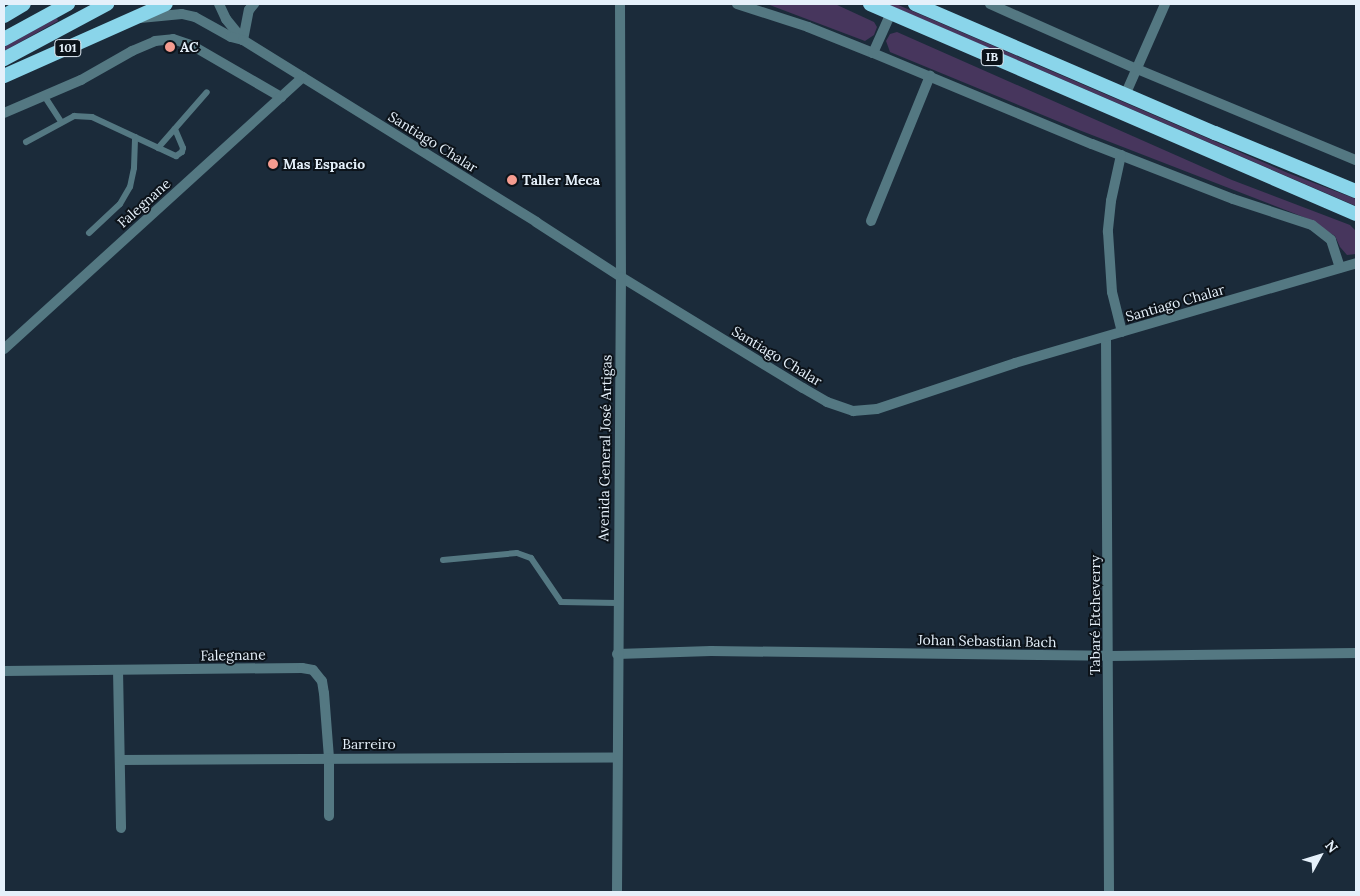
<!DOCTYPE html>
<html>
<head>
<meta charset="utf-8">
<style>
	body { margin:0 }
	#map { position:relative; width:1360px; height:896px; overflow:hidden; background:#1b2b3a; font-family:Lora,serif }
	div>[style] { position:absolute }
	[style*='--x'] { left:calc(var(--x)*1px); top:calc(var(--y)*1px); width:calc(var(--w)*1px); rotate:calc(var(--a)*1deg) }
	.green>* { inset:0; background:#47365d }
	.service>* { height:6px; margin:-3px; padding:0 3px; transform-origin:3px; border-radius:3px; background:#547882 }
	.minor>* { height:10px; margin:-5px; padding:0 5px; transform-origin:5px; border-radius:5px; background:#547882 }
	.tertiary>* { height:10px; margin:-5px; padding:0 5px; transform-origin:5px; border-radius:5px; background:#547882 }
	.trunk>* { height:14px; margin:-7px; padding:0 7px; transform-origin:7px; border-radius:7px; background:#8ad5ea }
	.dots>* { width:14px; height:14px; translate:-50% -50%; box-sizing:border-box; border:2px solid #0c131a; border-radius:50% }
	span { translate:-50% -50%; white-space:nowrap; text-align:center; line-height:1.15; -webkit-text-stroke:4px #0c131a; paint-order:stroke }
	.shield-label span { padding:1px 4px; background:#0c131a; border:1px solid; border-radius:4px; -webkit-text-stroke-width:0 }
	.shield-label { font-size:12px; color:#e5f0fa; font-weight:700 }
	.poi-label { font-size:14px; color:#e5f0fa; font-weight:700 }
	.left { translate:0 -50%; text-align:left }
	.street-label { font-size:14px; color:#e5f0fa }
	.frame { position:absolute; inset:0; border:5px solid #e5f0fa; pointer-events:none }
	.north { position:absolute; left:1295px; top:831px; width:50px; height:50px; -webkit-text-stroke:4px #0c131a; paint-order:stroke; rotate:51deg; font-size:14px; font-weight:700; line-height:20px; text-align:center; color:#e5f0fa }
	.north::after { content:''; display:block; margin:auto; width:18px; height:22px; background:#e5f0fa; clip-path:polygon(50% 0,100% 100%,50% 72%,0 100%) }
</style>
</head>
<body>
<div id="map">
	<div class="green">
		<div style="clip-path:polygon(767px 4px,835px 4px,874px 22px,877px 27px,874px 35px,865px 41px)"></div>
		<div style="clip-path:polygon(887px 4px,896px 4px,1288px 173px,1356px 199px,1356px 206px)"></div>
		<div style="clip-path:polygon(57px 18px,58px 21px,4px 51px,4px 47px)"></div>
		<div style="clip-path:polygon(897px 32px,1232px 180px,1350px 225px,1356px 231px,1356px 254px,1347px 255px,1340px 247px,1335px 236px,1306px 218px,1079px 130px,890px 52px,886px 41px,890px 34px)"></div>
	</div>
	<div class="service">
		<div style="--x:45;--y:97;--w:30;--a:57"></div>
		<div style="--x:26;--y:142;--w:55;--a:-28.4"></div>
		<div style="--x:74;--y:116;--w:18;--a:3"></div>
		<div style="--x:92;--y:117;--w:93;--a:24.9"></div>
		<div style="--x:176;--y:156;--w:7;--a:-34"></div>
		<div style="--x:182;--y:152;--w:4;--a:-76"></div>
		<div style="--x:183;--y:148;--w:21;--a:-113"></div>
		<div style="--x:158;--y:148;--w:74;--a:-48.8"></div>
		<div style="--x:89;--y:233;--w:42;--a:-43.1"></div>
		<div style="--x:120;--y:204;--w:20;--a:-60"></div>
		<div style="--x:130;--y:187;--w:19;--a:-78"></div>
		<div style="--x:134;--y:168;--w:31;--a:-88"></div>
		<div style="--x:443;--y:560;--w:74;--a:-5.4"></div>
		<div style="--x:517;--y:553;--w:15;--a:20"></div>
		<div style="--x:531;--y:558;--w:53;--a:55.7"></div>
		<div style="--x:561;--y:602;--w:56;--a:1"></div>
	</div>
	<div class="minor">
		<div style="--x:620;--y:4;--w:273;--a:89.8"></div>
		<div style="--x:737;--y:4;--w:75;--a:17.9"></div>
		<div style="--x:808;--y:27;--w:70;--a:21.8"></div>
		<div style="--x:873;--y:53;--w:237;--a:22.6"></div>
		<div style="--x:1092;--y:144;--w:151;--a:21.3"></div>
		<div style="--x:1233;--y:199;--w:83;--a:18.2"></div>
		<div style="--x:1312;--y:225;--w:24;--a:38"></div>
		<div style="--x:1331;--y:240;--w:29;--a:72"></div>
		<div style="--x:990;--y:4;--w:161;--a:23.9"></div>
		<div style="--x:1137;--y:69;--w:237;--a:22.6"></div>
		<div style="--x:243;--y:40;--w:31;--a:-79"></div>
		<div style="--x:249;--y:10;--w:8;--a:-50"></div>
		<div style="--x:873;--y:53;--w:44;--a:-65.8"></div>
		<div style="--x:1126;--y:93;--w:97;--a:-66.3"></div>
		<div style="--x:4;--y:113;--w:84;--a:-23.2"></div>
		<div style="--x:81;--y:80;--w:59;--a:-29.6"></div>
		<div style="--x:132;--y:51;--w:25;--a:-23"></div>
		<div style="--x:155;--y:41;--w:18;--a:-6"></div>
		<div style="--x:173;--y:39;--w:21;--a:19"></div>
		<div style="--x:193;--y:46;--w:102;--a:30.1"></div>
		<div style="--x:1121;--y:155;--w:47;--a:102.3"></div>
		<div style="--x:1111;--y:201;--w:31;--a:96"></div>
		<div style="--x:1108;--y:232;--w:60;--a:86.2"></div>
		<div style="--x:1112;--y:292;--w:41;--a:76"></div>
		<div style="--x:871;--y:221;--w:157;--a:-67.9"></div>
		<div style="--x:1106;--y:337;--w:555;--a:89.69"></div>
		<div style="--x:4;--y:349;--w:404;--a:-42.3"></div>
		<div style="--x:617;--y:654;--w:94;--a:-1.8"></div>
		<div style="--x:711;--y:651;--w:399;--a:0.7"></div>
		<div style="--x:1110;--y:656;--w:246;--a:-0.7"></div>
		<div style="--x:118;--y:670;--w:158;--a:88.9"></div>
		<div style="--x:4;--y:671;--w:298;--a:-0.6"></div>
		<div style="--x:302;--y:668;--w:11;--a:10"></div>
		<div style="--x:313;--y:670;--w:14;--a:51"></div>
		<div style="--x:322;--y:681;--w:12;--a:81"></div>
		<div style="--x:324;--y:693;--w:65;--a:85.6"></div>
		<div style="--x:329;--y:758;--w:58;--a:90"></div>
		<div style="--x:120;--y:760;--w:497;--a:-0.3"></div>
	</div>
	<div class="tertiary">
		<div style="--x:219;--y:4;--w:17;--a:65"></div>
		<div style="--x:226;--y:19;--w:27;--a:51"></div>
		<div style="--x:140;--y:18;--w:42;--a:-5.4"></div>
		<div style="--x:182;--y:14;--w:13;--a:13"></div>
		<div style="--x:195;--y:17;--w:41;--a:29.1"></div>
		<div style="--x:231;--y:37;--w:12;--a:14"></div>
		<div style="--x:243;--y:40;--w:345;--a:31.8"></div>
		<div style="--x:536;--y:222;--w:101;--a:32.9"></div>
		<div style="--x:621;--y:277;--w:213;--a:31.4"></div>
		<div style="--x:803;--y:388;--w:28;--a:30"></div>
		<div style="--x:827;--y:402;--w:28;--a:19"></div>
		<div style="--x:853;--y:411;--w:24;--a:-5"></div>
		<div style="--x:877;--y:409;--w:145;--a:-18.4"></div>
		<div style="--x:1015;--y:363;--w:355;--a:-16.3"></div>
		<div style="--x:617;--y:892;--w:615;--a:-89.63"></div>
	</div>
	<div class="trunk">
		<div style="--x:870;--y:4;--w:529;--a:23.37"></div>
		<div style="--x:915;--y:4;--w:327;--a:23.3"></div>
		<div style="--x:1215;--y:133;--w:152;--a:22.4"></div>
		<div style="--x:4;--y:16;--w:23;--a:-31"></div>
		<div style="--x:4;--y:39;--w:73;--a:-28.7"></div>
		<div style="--x:4;--y:59;--w:117;--a:-28.1"></div>
		<div style="--x:4;--y:76;--w:177;--a:-24"></div>
	</div>
	<div class="dots">
		<div style="left:170px;top:47px;background:#f59c90"></div>
		<div style="left:273px;top:164px;background:#f59c90"></div>
		<div style="left:512px;top:180px;background:#f59c90"></div>
	</div>
	<div class="shield-label">
		<span style="left:68px;top:48px">101</span>
		<span style="left:992px;top:57px">IB</span>
	</div>
	<div class="poi-label">
		<span class="left" style="left:180px;top:47px">AC</span>
		<span class="left" style="left:283px;top:164px">Mas Espacio</span>
		<span class="left" style="left:522px;top:180px">Taller Meca</span>
	</div>
	<div class="street-label">
		<span style="left:433px;top:142px;rotate:32deg">Santiago Chalar</span>
		<span style="left:144px;top:203px;rotate:-42deg">Falegnane</span>
		<span style="left:1175px;top:303px;rotate:-16deg">Santiago Chalar</span>
		<span style="left:777px;top:356px;rotate:31deg">Santiago Chalar</span>
		<span style="left:605px;top:448px;rotate:-89deg">Avenida General José Artigas</span>
		<span style="left:1095px;top:615px;rotate:-90deg">Tabaré Etcheverry</span>
		<span style="left:987px;top:641px;rotate:1deg">Johan Sebastian Bach</span>
		<span style="left:233px;top:655px;rotate:-1deg">Falegnane</span>
		<span style="left:369px;top:744px">Barreiro</span>
	</div>
	<div class="frame"></div>
	<div class="north">N</div>
</div>
</body>
</html>
